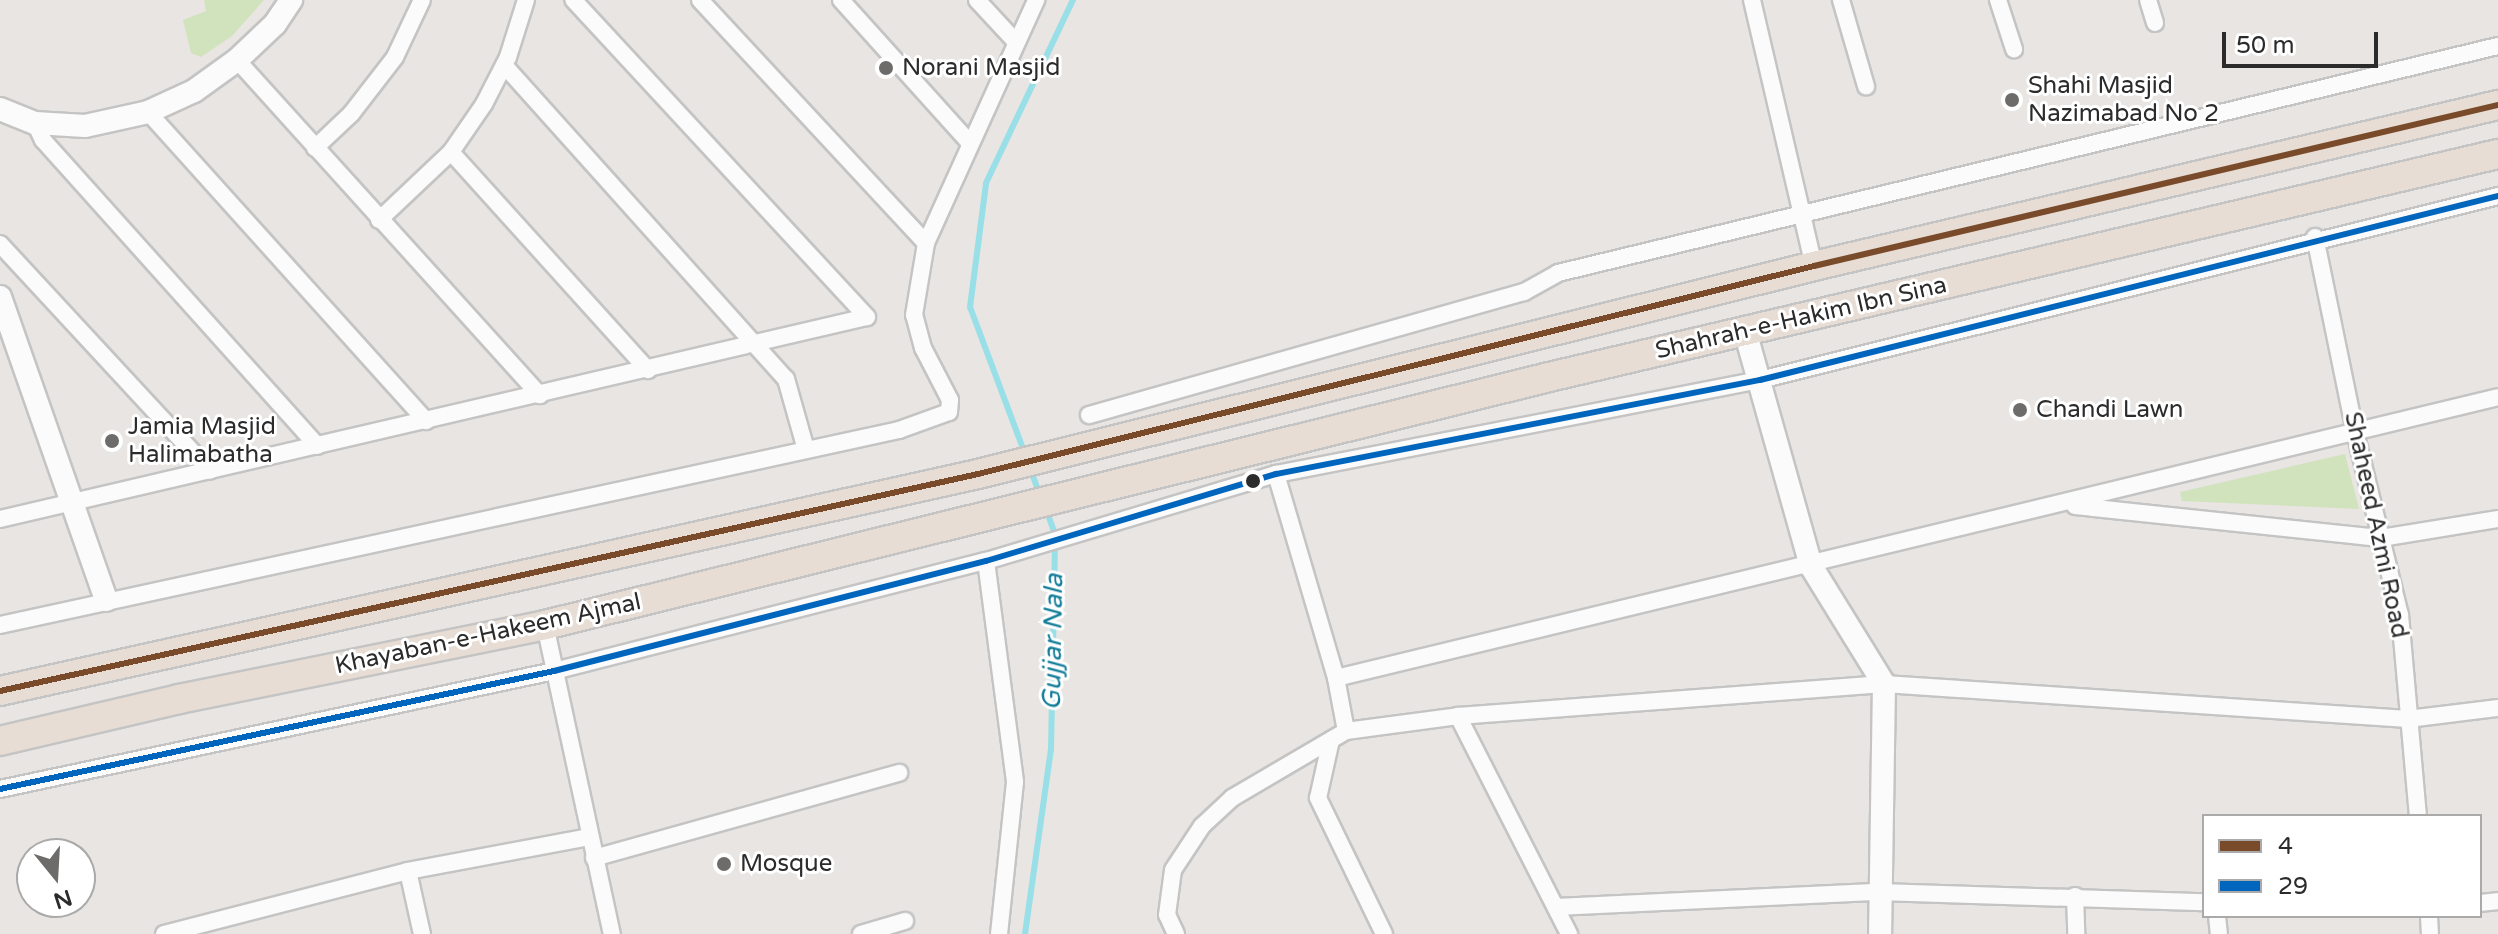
<!DOCTYPE html>
<html>
<head>
<meta charset="utf-8">
<style>
	body { margin:0 }
	#map { position:relative; width:2498px; height:934px; overflow:hidden; background:#e8e5e2; font-family:"Varela Round",sans-serif }
	div>[style] { position:absolute }
	[style*='--x'] { left:calc(var(--x)*1px); top:calc(var(--y)*1px); width:calc(var(--w)*1px); rotate:calc(var(--a)*1deg) }
	.green>* { inset:0; background:#d1e3bc }
	.stream>* { height:6px; margin:-3px; padding:0 3px; transform-origin:3px; border-radius:3px; background:#98dfe8 }
	.roads { filter:drop-shadow(2px 0 #c4c4c4) drop-shadow(-2px 0 #c4c4c4) drop-shadow(0 2px #c4c4c4) drop-shadow(0 -2px #c4c4c4) }
	.minor>* { height:16px; margin:-8px; padding:0 8px; transform-origin:8px; border-radius:8px; background:#fcfbfb }
	.tertiary>* { height:22px; margin:-11px; padding:0 11px; transform-origin:11px; border-radius:11px; background:#fcfbfb }
	.trunk>* { height:28px; margin:-14px; padding:0 14px; transform-origin:14px; border-radius:14px; background:#e7ddd4 }
	.bus-1>* { height:6px; margin:-3px; padding:0 3px; transform-origin:3px; border-radius:3px; background:#7a4b2a }
	.bus-2>* { height:6px; margin:-3px; padding:0 3px; transform-origin:3px; border-radius:3px; background:#0065bd }
	.dots>* { width:22px; height:22px; translate:-50% -50%; box-sizing:border-box; border:4px solid #fff; border-radius:50% }
	span { translate:-50% -50%; white-space:nowrap; text-align:center; line-height:1.15; -webkit-text-stroke:6px #fff; paint-order:stroke }
	.poi-label { font-size:24px; color:#2b2b2b }
	.left { translate:0 -50%; text-align:left }
	.street-label { font-size:24px; color:#2b2b2b }
	.water-label { font-size:26px; color:#127d98; font-style:italic }
	.legend { position:absolute; left:2202px; top:814px; width:280px; height:104px; box-sizing:border-box; background:#fff; border:2px solid #aaa; margin:0; padding:10px 14px; list-style:none; font-size:24px; color:#2b2b2b }
	.legend li { display:flex; align-items:center; gap:16px; height:40px }
	.legend b { width:40px; border:2px solid #aaa }
	.north { position:absolute; left:16px; top:838px; width:80px; height:80px; box-sizing:border-box; background:#fff; border:2px solid #aaa; border-radius:50%; rotate:162deg; font-size:22px; font-weight:700; line-height:32px; text-align:center; color:#2b2b2b }
	.north::after { content:''; display:block; margin:auto; width:28px; height:36px; background:#6d6c6b; clip-path:polygon(50% 0,100% 100%,50% 72%,0 100%) }
	.scale { position:absolute; left:2222px; top:32px; width:156px; height:36px; box-sizing:border-box; border:4px solid #2b2b2b; border-top:0; padding-left:10px; font-size:24px; line-height:28px; white-space:nowrap; color:#2b2b2b; -webkit-text-stroke:6px #fff; paint-order:stroke }
</style>
</head>
<body>
<div id="map">
	<div class="green">
		<div style="clip-path:polygon(204px 0,264px 0,232px 36px,201px 57px,191px 53px,183px 20px,206px 11px)"></div>
		<div style="clip-path:polygon(2345px 454px,2359px 509px,2182px 501px,2180px 492px)"></div>
	</div>
	<div class="stream">
		<div style="--x:1025;--y:454;--w:157;--a:-110.5"></div>
		<div style="--x:970;--y:307;--w:125;--a:-82.6"></div>
		<div style="--x:986;--y:183;--w:203;--a:-64.6"></div>
		<div style="--x:1030;--y:468;--w:29;--a:70"></div>
		<div style="--x:1025;--y:934;--w:186;--a:-82"></div>
		<div style="--x:1051;--y:750;--w:216;--a:-88.9"></div>
		<div style="--x:1055;--y:534;--w:27;--a:-110"></div>
	</div>
	<div class="roads">
		<div class="minor">
			<div style="--x:700;--y:0;--w:332;--a:47.1"></div>
			<div style="--x:841;--y:0;--w:191;--a:48"></div>
			<div style="--x:977;--y:0;--w:54;--a:47.2"></div>
			<div style="--x:1752;--y:0;--w:273;--a:76.9"></div>
			<div style="--x:1841;--y:0;--w:90;--a:73.8"></div>
			<div style="--x:1998;--y:0;--w:52;--a:71.9"></div>
			<div style="--x:2148;--y:0;--w:24;--a:73"></div>
			<div style="--x:237;--y:60;--w:452;--a:47.9"></div>
			<div style="--x:504;--y:65;--w:422;--a:48.1"></div>
			<div style="--x:786;--y:379;--w:70;--a:74.2"></div>
			<div style="--x:148;--y:112;--w:416;--a:48"></div>
			<div style="--x:35;--y:123;--w:19;--a:65"></div>
			<div style="--x:43;--y:140;--w:411;--a:48.1"></div>
			<div style="--x:315;--y:148;--w:50;--a:-43.4"></div>
			<div style="--x:351;--y:114;--w:72;--a:-52.3"></div>
			<div style="--x:395;--y:57;--w:63;--a:-64.7"></div>
			<div style="--x:451;--y:152;--w:294;--a:47.9"></div>
			<div style="--x:379;--y:220;--w:99;--a:-43.4"></div>
			<div style="--x:451;--y:152;--w:58;--a:-55.5"></div>
			<div style="--x:484;--y:104;--w:53;--a:-62.9"></div>
			<div style="--x:508;--y:57;--w:60;--a:-72.5"></div>
			<div style="--x:2315;--y:237;--w:199;--a:78.4"></div>
			<div style="--x:2355;--y:432;--w:188;--a:76.2"></div>
			<div style="--x:2400;--y:615;--w:202;--a:84.9"></div>
			<div style="--x:0;--y:244;--w:309;--a:47.2"></div>
			<div style="--x:1089;--y:415;--w:452;--a:-15.8"></div>
			<div style="--x:1524;--y:292;--w:39;--a:-29"></div>
			<div style="--x:1558;--y:273;--w:967;--a:-13.58"></div>
			<div style="--x:1276;--y:474;--w:213;--a:73.6"></div>
			<div style="--x:1336;--y:678;--w:54;--a:79.3"></div>
			<div style="--x:2075;--y:506;--w:308;--a:6"></div>
			<div style="--x:2381;--y:538;--w:119;--a:-9.2"></div>
			<div style="--x:0;--y:519;--w:890;--a:-13.12"></div>
			<div style="--x:867;--y:317;--w:432;--a:-132.8"></div>
			<div style="--x:986;--y:561;--w:223;--a:82.5"></div>
			<div style="--x:1015;--y:782;--w:153;--a:96"></div>
			<div style="--x:0;--y:625;--w:920;--a:-12.24"></div>
			<div style="--x:899;--y:430;--w:53;--a:-19.8"></div>
			<div style="--x:949;--y:412;--w:12;--a:-85"></div>
			<div style="--x:950;--y:400;--w:59;--a:-117.4"></div>
			<div style="--x:923;--y:348;--w:34;--a:-105"></div>
			<div style="--x:914;--y:315;--w:73;--a:-80.5"></div>
			<div style="--x:926;--y:243;--w:267;--a:-65.6"></div>
			<div style="--x:545;--y:625;--w:316;--a:77.8"></div>
			<div style="--x:1336;--y:678;--w:1195;--a:-13.59"></div>
			<div style="--x:1458;--y:716;--w:245;--a:63"></div>
			<div style="--x:1331;--y:740;--w:59;--a:102.6"></div>
			<div style="--x:1318;--y:798;--w:151;--a:64.1"></div>
			<div style="--x:0;--y:789;--w:566;--a:-12.02"></div>
			<div style="--x:554;--y:671;--w:446;--a:-14.3"></div>
			<div style="--x:986;--y:561;--w:303;--a:-16.7"></div>
			<div style="--x:1276;--y:474;--w:493;--a:-11"></div>
			<div style="--x:1760;--y:380;--w:761;--a:-14"></div>
			<div style="--x:594;--y:858;--w:317;--a:-15.6"></div>
			<div style="--x:408;--y:871;--w:65;--a:77.5"></div>
			<div style="--x:2075;--y:896;--w:38;--a:88"></div>
			<div style="--x:2480;--y:903;--w:18;--a:-6"></div>
			<div style="--x:1556;--y:907;--w:323;--a:-2.7"></div>
			<div style="--x:1879;--y:892;--w:325;--a:1.8"></div>
			<div style="--x:2217;--y:916;--w:18;--a:84"></div>
			<div style="--x:2429;--y:916;--w:18;--a:87"></div>
			<div style="--x:164;--y:934;--w:252;--a:-14.5"></div>
			<div style="--x:408;--y:871;--w:184;--a:-10.6"></div>
			<div style="--x:861;--y:934;--w:46;--a:-16.5"></div>
			<div style="--x:1176;--y:934;--w:21;--a:-115"></div>
			<div style="--x:1167;--y:915;--w:45;--a:-82.4"></div>
			<div style="--x:1173;--y:870;--w:53;--a:-56.6"></div>
			<div style="--x:1202;--y:826;--w:41;--a:-43"></div>
			<div style="--x:1232;--y:798;--w:132;--a:-30.4"></div>
			<div style="--x:1346;--y:731;--w:113;--a:-7.6"></div>
			<div style="--x:1458;--y:716;--w:427;--a:-4.3"></div>
			<div style="--x:1884;--y:684;--w:525;--a:3.82"></div>
			<div style="--x:2408;--y:719;--w:91;--a:-7"></div>
		</div>
		<div class="tertiary">
			<div style="--x:0;--y:109;--w:38;--a:22"></div>
			<div style="--x:35;--y:123;--w:50;--a:3.4"></div>
			<div style="--x:85;--y:126;--w:65;--a:-12.5"></div>
			<div style="--x:148;--y:112;--w:51;--a:-24.5"></div>
			<div style="--x:194;--y:91;--w:53;--a:-35.8"></div>
			<div style="--x:237;--y:60;--w:52;--a:-43.5"></div>
			<div style="--x:275;--y:24;--w:29;--a:-56"></div>
			<div style="--x:0;--y:297;--w:321;--a:70.7"></div>
			<div style="--x:1745;--y:331;--w:244;--a:74.3"></div>
			<div style="--x:1811;--y:566;--w:139;--a:58.3"></div>
			<div style="--x:1884;--y:684;--w:250;--a:90.9"></div>
		</div>
		<div class="trunk">
			<div style="--x:0;--y:691;--w:1002;--a:-12.51"></div>
			<div style="--x:978;--y:474;--w:861;--a:-13.97"></div>
			<div style="--x:1814;--y:266;--w:703;--a:-13.25"></div>
			<div style="--x:0;--y:741;--w:184;--a:-13.2"></div>
			<div style="--x:179;--y:699;--w:373;--a:-11.4"></div>
			<div style="--x:545;--y:625;--w:1030;--a:-13.87"></div>
			<div style="--x:1545;--y:378;--w:979;--a:-13.23"></div>
		</div>
	</div>
	<div class="bus-1">
		<div style="--x:0;--y:691;--w:1002;--a:-12.51"></div>
		<div style="--x:978;--y:474;--w:861;--a:-13.97"></div>
		<div style="--x:1814;--y:266;--w:703;--a:-13.25"></div>
	</div>
	<div class="bus-2">
		<div style="--x:0;--y:789;--w:566;--a:-12.02"></div>
		<div style="--x:554;--y:671;--w:446;--a:-14.3"></div>
		<div style="--x:986;--y:561;--w:303;--a:-16.7"></div>
		<div style="--x:1276;--y:474;--w:493;--a:-11"></div>
		<div style="--x:1760;--y:380;--w:761;--a:-14"></div>
	</div>
	<div class="dots">
		<div style="left:886px;top:68px;background:#6d6c6b"></div>
		<div style="left:2012px;top:100px;background:#6d6c6b"></div>
		<div style="left:2020px;top:410px;background:#6d6c6b"></div>
		<div style="left:112px;top:441px;background:#6d6c6b"></div>
		<div style="left:1253px;top:481px;background:#2b2b2b"></div>
		<div style="left:724px;top:864px;background:#6d6c6b"></div>
	</div>
	<div class="poi-label">
		<span class="left" style="left:902px;top:68px">Norani Masjid</span>
		<span class="left" style="left:2028px;top:100px">Shahi Masjid<br>Nazimabad No 2</span>
		<span class="left" style="left:2036px;top:410px">Chandi Lawn</span>
		<span class="left" style="left:128px;top:441px">Jamia Masjid<br>Halimabatha</span>
		<span class="left" style="left:740px;top:864px">Mosque</span>
	</div>
	<div class="street-label">
		<span style="left:1801px;top:318px;rotate:-13deg">Shahrah-e-Hakim Ibn Sina</span>
		<span style="left:2376px;top:525px;rotate:78deg">Shaheed Azmi Road</span>
		<span style="left:488px;top:634px;rotate:-12deg">Khayaban-e-Hakeem Ajmal</span>
	</div>
	<div class="water-label">
		<span style="left:1053px;top:642px;rotate:-89deg">Gujjar Nala</span>
	</div>
	<ul class="legend">
	<li><b style="height:10px;background:#7a4b2a"></b>4</li>
	<li><b style="height:10px;background:#0065bd"></b>29</li>
	</ul>
	<div class="north">N</div>
	<div class="scale">50 m</div>
</div>
</body>
</html>
